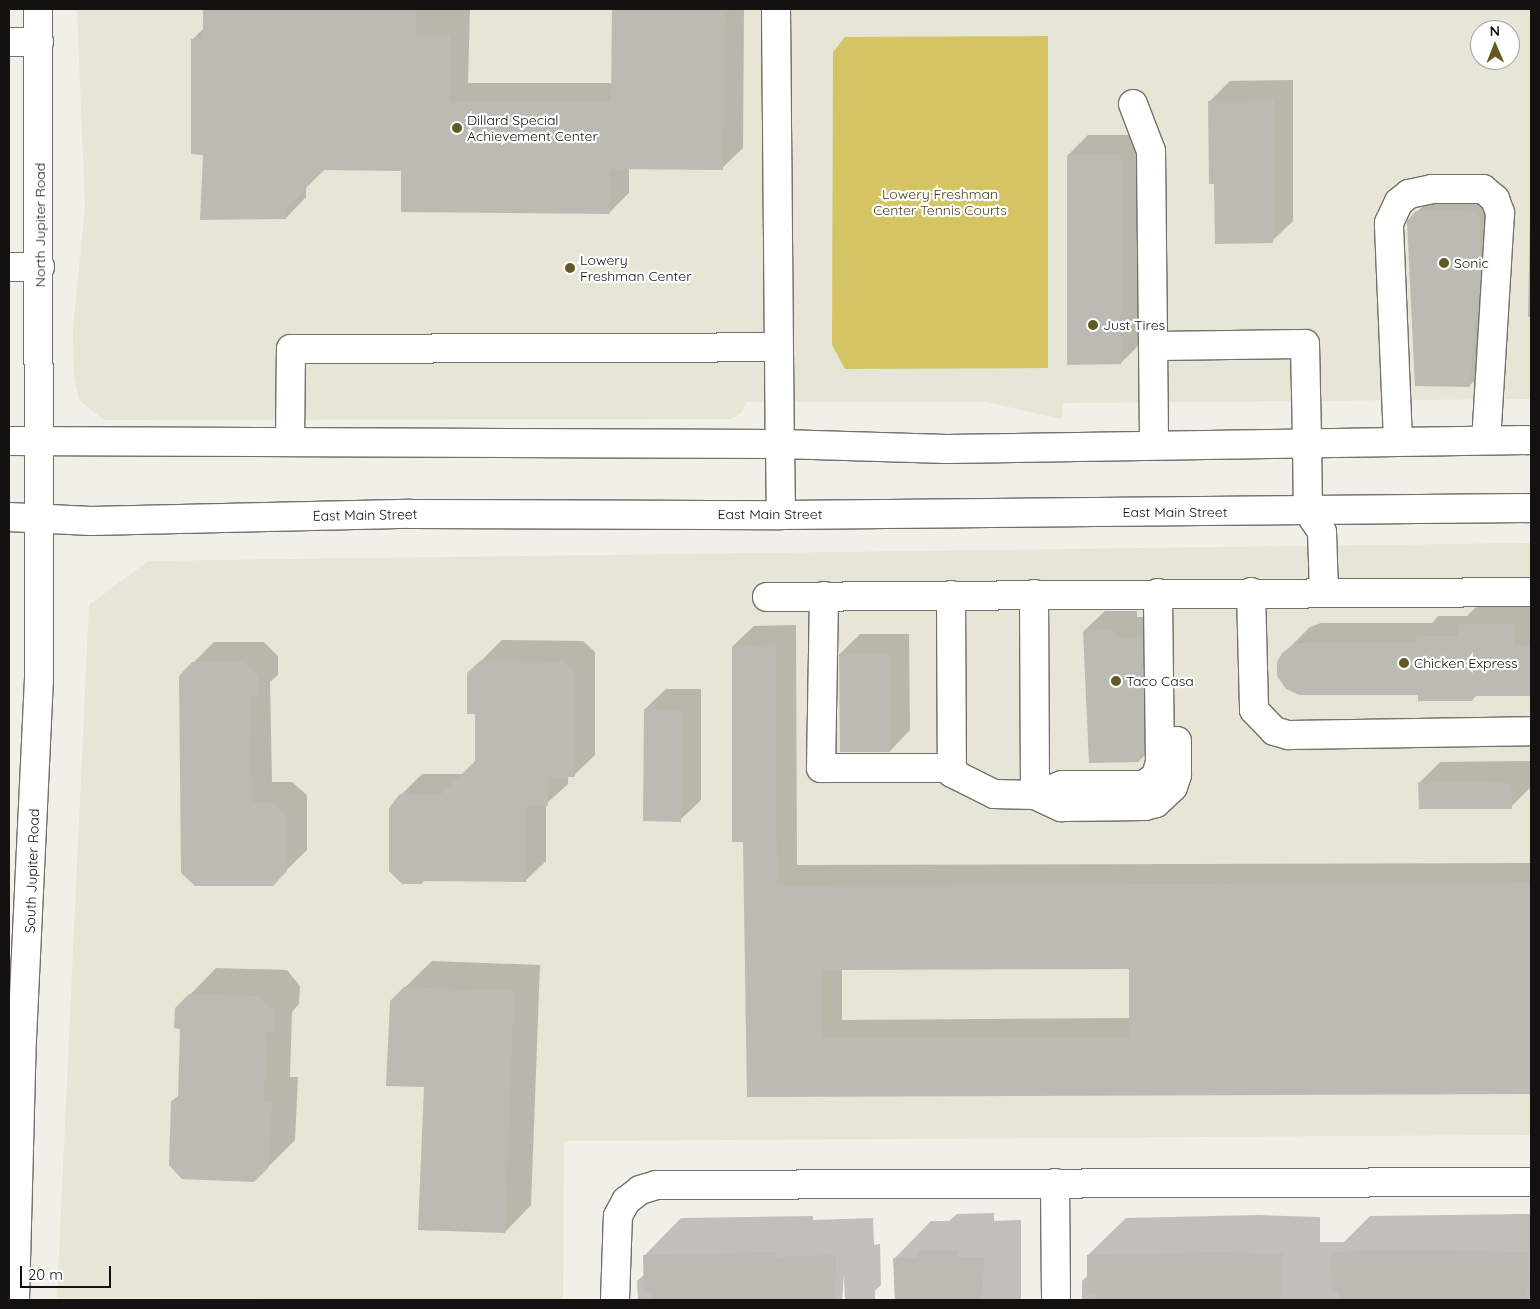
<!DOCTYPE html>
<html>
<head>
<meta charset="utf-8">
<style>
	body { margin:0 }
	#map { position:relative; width:1540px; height:1309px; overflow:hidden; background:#f0efe8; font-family:Quicksand,sans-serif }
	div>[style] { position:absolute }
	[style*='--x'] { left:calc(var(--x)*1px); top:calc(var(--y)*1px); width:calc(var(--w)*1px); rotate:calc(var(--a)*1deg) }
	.built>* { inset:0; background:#e7e5d6 }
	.green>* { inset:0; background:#d5c464 }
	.shadow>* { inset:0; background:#0003 }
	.building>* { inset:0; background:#bbbab3 }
	.roads { filter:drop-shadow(1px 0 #72716b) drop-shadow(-1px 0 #72716b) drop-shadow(0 1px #72716b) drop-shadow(0 -1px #72716b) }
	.minor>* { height:28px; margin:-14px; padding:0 14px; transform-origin:14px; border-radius:14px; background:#fff }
	.major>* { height:28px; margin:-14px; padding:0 14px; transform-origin:14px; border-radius:14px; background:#fff }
	.dots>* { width:14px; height:14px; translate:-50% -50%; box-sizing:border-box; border:2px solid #fff; border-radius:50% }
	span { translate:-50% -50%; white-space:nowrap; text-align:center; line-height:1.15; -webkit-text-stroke:4.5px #fff; paint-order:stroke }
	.poi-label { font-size:14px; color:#131210 }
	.left { translate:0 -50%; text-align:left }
	.park-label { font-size:14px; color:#463f14 }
	.street-label { font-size:14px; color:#131210 }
	.frame { position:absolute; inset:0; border:10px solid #131210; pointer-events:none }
	.north { position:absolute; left:1470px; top:20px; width:50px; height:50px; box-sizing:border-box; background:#fff; border:1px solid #a1a09f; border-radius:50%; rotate:359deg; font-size:14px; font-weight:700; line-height:20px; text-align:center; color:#131210 }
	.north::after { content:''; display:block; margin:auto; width:18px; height:22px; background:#625925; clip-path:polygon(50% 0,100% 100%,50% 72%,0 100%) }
	.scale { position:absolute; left:20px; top:1266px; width:91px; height:22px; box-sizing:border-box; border:2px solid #131210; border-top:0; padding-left:6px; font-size:15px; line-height:18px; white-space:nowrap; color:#131210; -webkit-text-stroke:4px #fff; paint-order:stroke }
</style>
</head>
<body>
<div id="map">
	<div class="built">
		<div style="clip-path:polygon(evenodd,77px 9px,1531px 9px,1531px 399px,1063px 403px,1062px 418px,1056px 418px,986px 402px,747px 402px,741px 413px,731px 419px,104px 420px,79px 400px,74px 376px,73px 329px,85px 207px,77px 9px,1480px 30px,1510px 30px,1510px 60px,1480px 60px,1480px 30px)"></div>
		<div style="clip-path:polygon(1531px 543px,1531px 1135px,564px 1141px,563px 1300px,57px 1298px,89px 605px,148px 561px)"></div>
	</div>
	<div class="green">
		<div style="clip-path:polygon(1048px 36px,1048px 368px,845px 369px,832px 345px,833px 52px,845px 37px)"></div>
	</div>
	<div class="shadow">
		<div style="clip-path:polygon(204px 9px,470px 9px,468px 83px,613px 83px,613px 9px,744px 9px,743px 148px,722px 168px,629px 168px,629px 193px,609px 213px,402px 170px,323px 169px,306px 186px,306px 197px,286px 218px,204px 154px,192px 40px,204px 28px)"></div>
		<div style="clip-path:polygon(1293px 80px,1293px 221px,1272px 241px,1215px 183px,1210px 101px,1230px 81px)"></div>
		<div style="clip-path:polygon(1088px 135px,1141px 135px,1141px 343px,1121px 363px,1068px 155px)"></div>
		<div style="clip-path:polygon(1531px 170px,1531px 317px,1528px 317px)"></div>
		<div style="clip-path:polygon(1429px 200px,1481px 200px,1490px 207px,1481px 374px,1469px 386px,1417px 212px)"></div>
		<div style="clip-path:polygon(1479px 604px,1531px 604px,1531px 695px,1477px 695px,1472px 700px,1419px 694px,1299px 694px,1291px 691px,1282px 682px,1289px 648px,1310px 627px,1321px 623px,1432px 623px,1438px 616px,1467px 616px)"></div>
		<div style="clip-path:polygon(1105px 611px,1137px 611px,1137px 617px,1163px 617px,1159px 741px,1139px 761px,1084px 631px)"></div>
		<div style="clip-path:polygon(evenodd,796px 625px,797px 865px,1531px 863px,1531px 1093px,748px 1096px,745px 841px,733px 646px,754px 626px,796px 625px,1130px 967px,1131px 1018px,842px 1020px,842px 968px,1130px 967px)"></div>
		<div style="clip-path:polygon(860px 634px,909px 634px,910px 730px,890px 751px,840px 654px)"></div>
		<div style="clip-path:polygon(502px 640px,583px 641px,595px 652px,595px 755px,574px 775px,568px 775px,568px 784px,546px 804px,546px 861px,525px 881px,425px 880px,422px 883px,401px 795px,422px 774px,463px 774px,476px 762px,476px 712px,468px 674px)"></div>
		<div style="clip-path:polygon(214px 642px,264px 642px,278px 656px,278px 675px,270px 682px,272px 782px,292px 782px,307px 795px,307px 850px,272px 884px,180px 676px)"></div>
		<div style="clip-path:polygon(666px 689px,701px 689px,701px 800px,680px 820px,645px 709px)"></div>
		<div style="clip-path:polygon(1531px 761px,1531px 787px,1511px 807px,1420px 782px,1440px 762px)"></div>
		<div style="clip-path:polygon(432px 961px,540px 965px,531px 1205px,505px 1232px,425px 1086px,391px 1001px)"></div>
		<div style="clip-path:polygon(216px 968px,287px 970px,300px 986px,299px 1004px,292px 1012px,290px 1077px,298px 1077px,295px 1140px,268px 1167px,172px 1101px,179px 1095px,181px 1028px,176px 1009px)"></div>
		<div style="clip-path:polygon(994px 1213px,994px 1221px,1021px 1220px,1021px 1300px,895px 1300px,894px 1259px,931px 1221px,949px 1221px,957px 1214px)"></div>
		<div style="clip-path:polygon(1531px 1214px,1531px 1300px,1082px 1300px,1082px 1281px,1088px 1275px,1088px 1255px,1126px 1218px,1258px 1215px,1320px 1217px,1320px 1242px,1344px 1242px,1370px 1216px)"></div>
		<div style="clip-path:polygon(813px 1216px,813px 1220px,873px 1218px,874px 1245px,880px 1244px,881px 1285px,875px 1291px,875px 1300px,845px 1300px,844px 1275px,842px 1300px,638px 1300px,637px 1281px,645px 1274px,644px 1256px,681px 1218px)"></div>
	</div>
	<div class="building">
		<div style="clip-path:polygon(203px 9px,416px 9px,416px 35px,450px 36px,449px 103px,611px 102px,612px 9px,725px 9px,723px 170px,610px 169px,610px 214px,401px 212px,401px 171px,324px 170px,286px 208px,286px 219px,200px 220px,203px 155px,191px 154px,191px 39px,203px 39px)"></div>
		<div style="clip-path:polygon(1274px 100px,1273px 243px,1215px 244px,1214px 184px,1209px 184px,1208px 101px)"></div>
		<div style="clip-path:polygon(1067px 155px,1121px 155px,1121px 364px,1067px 365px)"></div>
		<div style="clip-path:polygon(1416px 211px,1470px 211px,1480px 218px,1480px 279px,1470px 387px,1415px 386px,1407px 221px)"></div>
		<div style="clip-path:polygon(1458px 624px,1514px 624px,1514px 645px,1531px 645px,1531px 696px,1473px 696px,1472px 701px,1418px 701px,1418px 695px,1299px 695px,1286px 689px,1277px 676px,1277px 662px,1282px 653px,1296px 643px,1417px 643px,1417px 636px,1458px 636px)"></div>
		<div style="clip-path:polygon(1083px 631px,1117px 631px,1117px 637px,1143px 637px,1144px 753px,1139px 752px,1139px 762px,1089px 763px)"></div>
		<div style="clip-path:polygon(evenodd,776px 644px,777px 885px,1531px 883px,1531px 1094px,747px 1097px,743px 842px,732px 842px,732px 646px,776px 644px,1129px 969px,1129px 1038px,822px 1039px,822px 970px,1129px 969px)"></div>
		<div style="clip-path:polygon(839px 654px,889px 654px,890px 752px,840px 752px)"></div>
		<div style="clip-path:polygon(481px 660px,563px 661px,575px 673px,575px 777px,548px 777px,548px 806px,526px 806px,526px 882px,422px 881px,422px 884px,402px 884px,389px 871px,389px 808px,400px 794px,442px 794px,475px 761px,475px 714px,467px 714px,467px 673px)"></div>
		<div style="clip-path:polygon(192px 662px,243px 662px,258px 676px,258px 696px,250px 697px,252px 802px,272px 802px,287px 816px,287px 871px,273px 886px,195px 886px,181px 873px,179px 676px)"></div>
		<div style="clip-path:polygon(644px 709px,681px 709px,681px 822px,643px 821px)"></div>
		<div style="clip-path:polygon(1511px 781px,1512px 809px,1419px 809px,1418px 782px)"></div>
		<div style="clip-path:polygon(404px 987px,514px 991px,505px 1233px,418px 1230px,424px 1087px,386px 1086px,390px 1001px)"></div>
		<div style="clip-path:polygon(189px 994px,260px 996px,274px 1012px,273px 1032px,267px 1032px,264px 1103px,272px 1103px,269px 1167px,254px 1182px,182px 1179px,169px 1165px,171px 1101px,178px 1100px,180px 1029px,174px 1028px,175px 1008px)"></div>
		<div style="clip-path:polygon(957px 1250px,957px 1257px,984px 1257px,982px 1300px,895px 1300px,893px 1258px,918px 1258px,918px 1251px)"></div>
		<div style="clip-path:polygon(1394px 1250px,1529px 1252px,1527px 1300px,1339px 1300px,1338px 1292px,1332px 1292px,1331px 1252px)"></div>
		<div style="clip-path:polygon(776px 1252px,776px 1257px,836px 1255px,835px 1300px,651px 1300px,651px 1293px,644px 1293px,643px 1255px)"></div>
		<div style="clip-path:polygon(1220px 1252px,1283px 1254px,1281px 1300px,1096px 1300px,1096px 1293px,1087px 1293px,1087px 1255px)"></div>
	</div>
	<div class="roads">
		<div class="minor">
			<div style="--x:776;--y:9;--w:435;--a:89.5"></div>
			<div style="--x:9;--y:42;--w:30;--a:0"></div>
			<div style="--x:1133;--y:104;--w:50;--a:69"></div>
			<div style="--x:1151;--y:151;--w:293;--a:89.4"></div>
			<div style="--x:9;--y:267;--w:31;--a:0"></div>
			<div style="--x:1153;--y:346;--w:152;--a:-0.8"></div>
			<div style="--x:1305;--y:344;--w:97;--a:88.8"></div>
			<div style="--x:1398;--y:441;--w:218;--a:-92.4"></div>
			<div style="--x:1389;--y:223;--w:23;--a:-65"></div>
			<div style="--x:1399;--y:202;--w:13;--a:-39"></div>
			<div style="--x:1409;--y:194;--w:24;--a:-12"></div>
			<div style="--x:1432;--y:189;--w:51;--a:0"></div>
			<div style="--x:1483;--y:189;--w:16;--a:40"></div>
			<div style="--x:1495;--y:199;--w:15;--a:70"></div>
			<div style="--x:1500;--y:213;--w:227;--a:93.5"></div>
			<div style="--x:290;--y:442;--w:93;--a:-89.4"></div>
			<div style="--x:291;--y:349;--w:487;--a:-0.2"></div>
			<div style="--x:1308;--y:511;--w:25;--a:56"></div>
			<div style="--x:1322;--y:532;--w:59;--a:88.1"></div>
			<div style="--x:1251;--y:592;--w:118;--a:88.5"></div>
			<div style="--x:1254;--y:710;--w:29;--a:46"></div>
			<div style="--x:1274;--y:731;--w:15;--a:16"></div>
			<div style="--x:1288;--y:735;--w:243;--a:-0.9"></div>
			<div style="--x:1034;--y:594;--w:201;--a:89.7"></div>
			<div style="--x:951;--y:595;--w:178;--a:89.7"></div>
			<div style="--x:952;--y:773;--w:47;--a:26.6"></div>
			<div style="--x:994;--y:794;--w:41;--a:1.4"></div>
			<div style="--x:1035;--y:795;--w:29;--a:-20"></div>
			<div style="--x:1062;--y:785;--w:82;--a:0"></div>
			<div style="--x:1144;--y:785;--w:15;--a:-37"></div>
			<div style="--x:1156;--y:776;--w:15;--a:-74"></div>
			<div style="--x:1160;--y:762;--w:169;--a:-90.7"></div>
			<div style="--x:824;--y:596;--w:172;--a:91"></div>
			<div style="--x:821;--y:768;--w:131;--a:0"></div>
			<div style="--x:767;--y:597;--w:764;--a:-0.37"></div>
			<div style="--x:1035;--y:795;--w:29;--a:25"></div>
			<div style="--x:1061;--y:807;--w:84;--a:-0.7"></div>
			<div style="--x:1145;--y:806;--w:11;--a:-15"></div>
			<div style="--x:1156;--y:803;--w:23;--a:-43"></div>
			<div style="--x:1173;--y:787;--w:13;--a:-72"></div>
			<div style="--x:1177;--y:775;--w:34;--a:-90"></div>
			<div style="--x:1055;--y:1183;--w:117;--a:89.5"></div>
			<div style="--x:15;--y:1300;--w:261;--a:-88.5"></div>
			<div style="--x:22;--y:1039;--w:359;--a:-87.3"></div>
			<div style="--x:39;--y:680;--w:671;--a:-90.09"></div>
			<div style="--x:615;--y:1300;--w:84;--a:-88"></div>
			<div style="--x:618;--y:1216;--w:17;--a:-62"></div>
			<div style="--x:626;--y:1201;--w:18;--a:-38"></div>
			<div style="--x:640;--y:1190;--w:17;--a:-17"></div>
			<div style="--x:656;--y:1185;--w:875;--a:-0.2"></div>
		</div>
		<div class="major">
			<div style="--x:9;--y:441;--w:771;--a:0.22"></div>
			<div style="--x:780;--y:444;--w:167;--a:1.7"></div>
			<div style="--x:947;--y:449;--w:584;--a:-0.88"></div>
			<div style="--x:1307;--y:441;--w:70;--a:89.2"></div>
			<div style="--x:780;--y:444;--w:71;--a:89.2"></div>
			<div style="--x:9;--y:517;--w:82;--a:2.8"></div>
			<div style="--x:91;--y:521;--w:319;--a:-1.3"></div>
			<div style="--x:410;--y:514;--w:371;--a:0.2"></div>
			<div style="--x:781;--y:515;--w:750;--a:-0.53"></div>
		</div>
	</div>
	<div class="dots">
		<div style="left:457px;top:128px;background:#625925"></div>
		<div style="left:1444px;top:263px;background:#625925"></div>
		<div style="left:570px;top:268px;background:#625925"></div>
		<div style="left:1093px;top:325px;background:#625925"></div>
		<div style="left:1404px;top:663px;background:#625925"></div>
		<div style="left:1116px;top:681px;background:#625925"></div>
	</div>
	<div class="poi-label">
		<span class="left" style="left:467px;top:128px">Dillard Special<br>Achievement Center</span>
		<span class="left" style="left:580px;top:268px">Lowery<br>Freshman Center</span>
		<span class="left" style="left:1454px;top:263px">Sonic</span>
		<span class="left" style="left:1103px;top:325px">Just Tires</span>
		<span class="left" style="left:1414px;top:663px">Chicken Express</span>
		<span class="left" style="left:1126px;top:681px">Taco Casa</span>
	</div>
	<div class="park-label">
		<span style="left:940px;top:202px">Lowery Freshman<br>Center Tennis Courts</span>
	</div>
	<div class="street-label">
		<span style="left:40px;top:225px;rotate:-90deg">North Jupiter Road</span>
		<span style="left:1175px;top:512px">East Main Street</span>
		<span style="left:770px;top:514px">East Main Street</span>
		<span style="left:365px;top:515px;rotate:-1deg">East Main Street</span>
		<span style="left:32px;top:871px;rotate:-88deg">South Jupiter Road</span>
	</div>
	<div class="frame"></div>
	<div class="north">N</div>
	<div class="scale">20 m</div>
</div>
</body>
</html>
